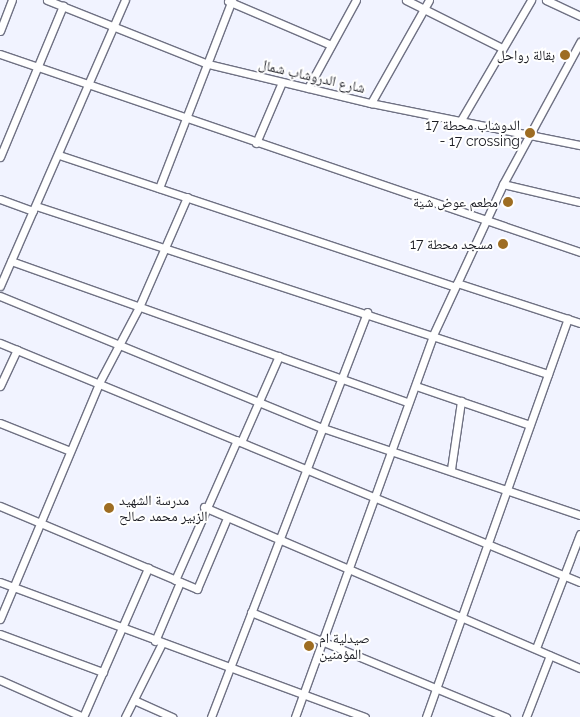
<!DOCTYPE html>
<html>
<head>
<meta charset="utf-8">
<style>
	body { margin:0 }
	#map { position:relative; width:580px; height:717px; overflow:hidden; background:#f1f3ff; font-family:Raleway,"Noto Naskh Arabic",sans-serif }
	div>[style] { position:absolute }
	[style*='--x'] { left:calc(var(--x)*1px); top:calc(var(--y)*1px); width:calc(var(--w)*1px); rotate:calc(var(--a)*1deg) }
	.roads { filter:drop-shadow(1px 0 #6f7183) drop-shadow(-1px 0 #6f7183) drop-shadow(0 1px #6f7183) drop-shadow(0 -1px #6f7183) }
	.minor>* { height:7px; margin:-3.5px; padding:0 3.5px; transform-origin:3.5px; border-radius:3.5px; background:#fff }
	.dots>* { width:14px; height:14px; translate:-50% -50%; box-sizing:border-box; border:2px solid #fff; border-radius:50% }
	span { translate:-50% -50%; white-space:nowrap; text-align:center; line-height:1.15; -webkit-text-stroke:4px #fff; paint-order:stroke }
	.poi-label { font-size:14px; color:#1c1d24 }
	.right { translate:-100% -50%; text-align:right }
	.left { translate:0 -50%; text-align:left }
	.street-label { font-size:14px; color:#1c1d24 }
</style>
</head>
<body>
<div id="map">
	<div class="roads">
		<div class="minor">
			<div style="--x:47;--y:0;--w:173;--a:21.7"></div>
			<div style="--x:208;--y:64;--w:168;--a:13.5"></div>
			<div style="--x:371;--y:103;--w:213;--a:11.4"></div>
			<div style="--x:406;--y:0;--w:107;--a:26.6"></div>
			<div style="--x:546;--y:0;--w:38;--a:25"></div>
			<div style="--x:228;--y:1;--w:112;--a:23.1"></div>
			<div style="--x:0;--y:31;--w:33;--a:-69"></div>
			<div style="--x:0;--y:54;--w:613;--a:18.85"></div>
			<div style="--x:308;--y:88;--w:100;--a:-61.4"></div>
			<div style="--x:371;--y:103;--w:118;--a:-60.6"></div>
			<div style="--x:461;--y:120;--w:139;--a:-59.7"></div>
			<div style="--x:256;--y:143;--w:66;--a:-66.9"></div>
			<div style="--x:59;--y:155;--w:417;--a:18.4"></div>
			<div style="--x:0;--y:157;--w:164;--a:-67.4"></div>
			<div style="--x:503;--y:184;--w:79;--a:13.2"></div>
			<div style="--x:159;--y:188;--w:202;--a:-68.8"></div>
			<div style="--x:0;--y:199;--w:35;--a:20"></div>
			<div style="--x:36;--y:206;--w:539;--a:18.17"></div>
			<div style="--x:11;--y:261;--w:421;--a:19.6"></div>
			<div style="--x:457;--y:283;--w:129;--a:18"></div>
			<div style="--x:0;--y:286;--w:312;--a:-66.4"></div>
			<div style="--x:0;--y:296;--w:346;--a:22.3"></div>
			<div style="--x:320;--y:427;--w:274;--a:18.7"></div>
			<div style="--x:0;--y:343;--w:627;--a:22.4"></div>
			<div style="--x:0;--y:386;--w:40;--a:-65"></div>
			<div style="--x:416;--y:386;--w:120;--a:18.9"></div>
			<div style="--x:0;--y:423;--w:75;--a:21.8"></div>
			<div style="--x:241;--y:442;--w:94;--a:-66.2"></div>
			<div style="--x:451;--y:469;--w:69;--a:-81.6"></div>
			<div style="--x:0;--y:506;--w:214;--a:22.8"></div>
			<div style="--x:197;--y:589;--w:77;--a:-67.1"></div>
			<div style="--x:204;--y:507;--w:409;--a:23.2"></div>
			<div style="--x:175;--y:580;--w:153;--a:-66.1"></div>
			<div style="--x:0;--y:582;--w:389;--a:20.3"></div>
			<div style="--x:251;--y:612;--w:276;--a:22.4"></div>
			<div style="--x:0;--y:619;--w:256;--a:-67.2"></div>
			<div style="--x:99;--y:383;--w:86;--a:-62.2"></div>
			<div style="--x:139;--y:307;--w:120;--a:-66.4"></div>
			<div style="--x:0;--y:634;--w:110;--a:20.3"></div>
			<div style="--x:155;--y:641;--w:64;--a:-67"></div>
			<div style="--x:536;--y:648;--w:122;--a:-68.9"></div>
			<div style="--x:0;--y:680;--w:91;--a:24"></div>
			<div style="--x:134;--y:700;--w:42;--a:24.1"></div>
			<div style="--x:83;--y:717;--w:163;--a:-66.4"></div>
			<div style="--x:125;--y:717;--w:83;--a:-63.4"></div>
			<div style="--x:211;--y:717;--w:434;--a:-68.9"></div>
			<div style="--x:295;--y:717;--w:406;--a:-70.1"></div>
			<div style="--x:433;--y:335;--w:166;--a:-65.1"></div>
			<div style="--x:503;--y:184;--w:162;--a:-61.5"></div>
			<div style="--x:426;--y:717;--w:423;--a:-70.4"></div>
			<div style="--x:526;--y:717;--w:66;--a:-68.8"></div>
		</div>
	</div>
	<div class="dots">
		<div style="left:565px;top:55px;background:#9e6d22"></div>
		<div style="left:530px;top:133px;background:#9e6d22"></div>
		<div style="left:508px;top:202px;background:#9e6d22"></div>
		<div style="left:503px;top:244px;background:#9e6d22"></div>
		<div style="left:109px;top:508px;background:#9e6d22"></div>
		<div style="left:309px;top:646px;background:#9e6d22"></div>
	</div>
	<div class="poi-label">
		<span class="right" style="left:555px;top:55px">بقالة رواحل</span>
		<span class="right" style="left:520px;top:133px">الدوشاب محطة 17<br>- 17 crossing</span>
		<span class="right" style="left:498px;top:202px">مطعم عوض شية</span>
		<span class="right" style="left:493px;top:244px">مسجد محطة 17</span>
		<span class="left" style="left:119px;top:508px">مدرسة الشهيد<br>الزبير محمد صالح</span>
		<span class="left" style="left:319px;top:646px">صيدلية ام<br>المؤمنين</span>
	</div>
	<div class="street-label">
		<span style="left:312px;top:76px;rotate:13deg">شارع الدروشاب شمال</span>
	</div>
</div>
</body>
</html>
